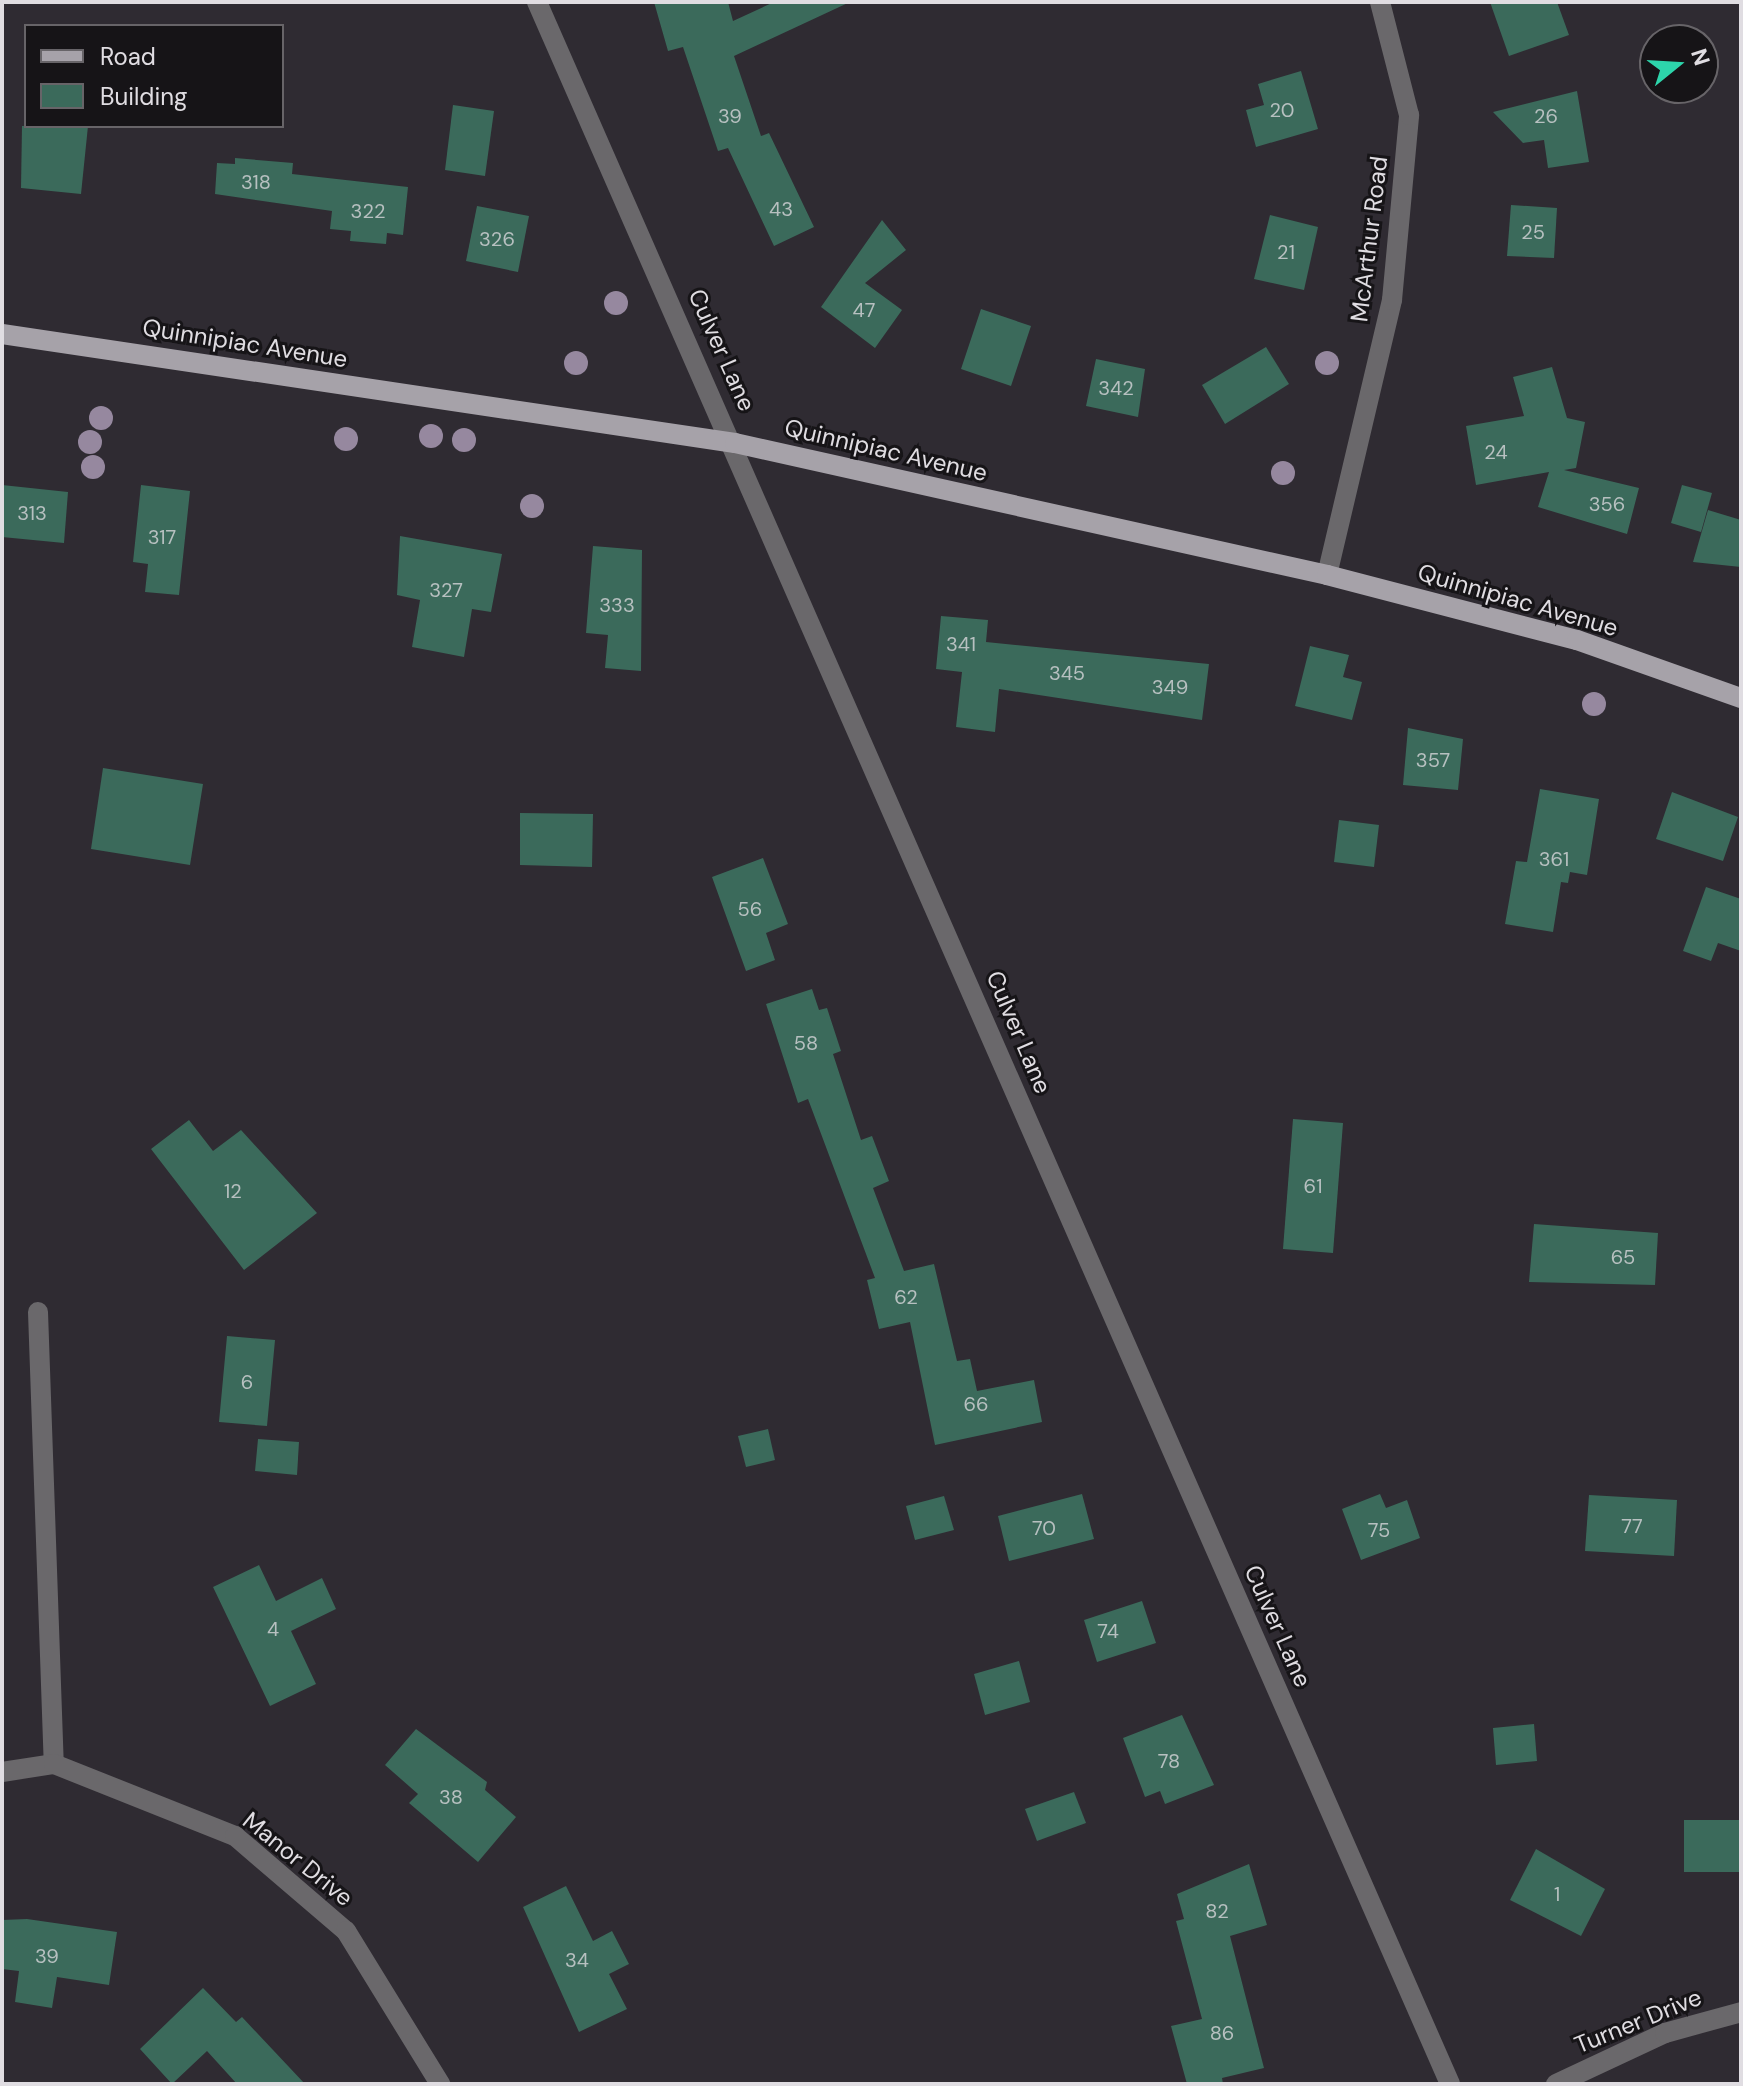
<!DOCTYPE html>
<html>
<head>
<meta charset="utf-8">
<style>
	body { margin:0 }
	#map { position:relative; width:1743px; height:2086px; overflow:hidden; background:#2f2b32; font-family:"DM Sans",sans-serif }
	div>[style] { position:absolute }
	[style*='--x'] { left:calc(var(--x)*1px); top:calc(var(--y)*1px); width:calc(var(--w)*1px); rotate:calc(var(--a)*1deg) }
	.building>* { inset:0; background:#3b6a5b }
	.minor>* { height:20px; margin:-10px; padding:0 10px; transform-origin:10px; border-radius:10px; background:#6a686b }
	.major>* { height:20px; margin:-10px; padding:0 10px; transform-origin:10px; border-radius:10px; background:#a6a2a9 }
	.trees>* { width:24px; height:24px; margin:-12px; border-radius:50%; background:#96889f }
	span { translate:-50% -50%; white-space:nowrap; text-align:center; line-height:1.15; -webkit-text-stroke:6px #161417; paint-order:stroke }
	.number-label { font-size:20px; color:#b7c0c0 }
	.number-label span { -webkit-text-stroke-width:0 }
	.street-label { font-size:24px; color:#e0dde2 }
	.frame { position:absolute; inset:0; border:4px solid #e0dde2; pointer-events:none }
	.legend { position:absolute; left:24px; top:24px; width:260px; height:104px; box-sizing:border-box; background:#161417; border:2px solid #676468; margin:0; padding:10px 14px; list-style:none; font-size:24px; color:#e0dde2 }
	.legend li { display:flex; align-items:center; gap:16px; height:40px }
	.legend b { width:40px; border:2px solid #676468 }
	.north { position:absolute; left:1639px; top:24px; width:80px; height:80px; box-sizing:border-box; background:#161417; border:2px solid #676468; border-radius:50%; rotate:72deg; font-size:22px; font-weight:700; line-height:32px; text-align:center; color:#e0dde2 }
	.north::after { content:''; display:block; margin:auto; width:28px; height:36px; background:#2dd5ab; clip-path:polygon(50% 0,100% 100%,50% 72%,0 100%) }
</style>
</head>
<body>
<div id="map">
	<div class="building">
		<div style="clip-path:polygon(654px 2px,728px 2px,733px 21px,774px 2px,850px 2px,734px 56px,761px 136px,769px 133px,814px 227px,774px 246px,728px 148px,718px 151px,683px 47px,668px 51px)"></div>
		<div style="clip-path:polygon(1490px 2px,1557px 2px,1569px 35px,1509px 56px)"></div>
		<div style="clip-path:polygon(1301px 71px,1318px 129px,1256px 147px,1246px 110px,1264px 105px,1258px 84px)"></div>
		<div style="clip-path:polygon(1577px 91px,1589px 162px,1548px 168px,1544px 140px,1523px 143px,1493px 112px)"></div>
		<div style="clip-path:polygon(453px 105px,494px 111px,485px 176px,445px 170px)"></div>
		<div style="clip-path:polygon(22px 126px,88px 126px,81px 194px,21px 188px)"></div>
		<div style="clip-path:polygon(235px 158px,293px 163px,292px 174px,408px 187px,403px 235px,387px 233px,386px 244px,350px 241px,351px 231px,330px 229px,332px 211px,215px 194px,217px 163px,235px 164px)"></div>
		<div style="clip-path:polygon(1511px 205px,1557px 208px,1554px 258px,1507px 256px)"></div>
		<div style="clip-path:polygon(477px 206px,529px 216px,518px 272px,466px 261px)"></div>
		<div style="clip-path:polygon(1270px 215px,1318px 227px,1304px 290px,1254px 279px)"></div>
		<div style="clip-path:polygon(882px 220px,906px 250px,865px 283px,902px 310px,875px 348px,821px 307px)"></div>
		<div style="clip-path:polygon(981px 309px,1031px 326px,1011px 386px,961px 369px)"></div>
		<div style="clip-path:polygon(1266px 347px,1289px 384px,1225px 424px,1202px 385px)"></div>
		<div style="clip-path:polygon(1096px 359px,1145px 369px,1138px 417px,1086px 406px)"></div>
		<div style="clip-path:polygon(1552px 367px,1567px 418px,1585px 422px,1576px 468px,1564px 470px,1639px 488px,1627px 534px,1538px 507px,1549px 472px,1476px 485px,1466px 426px,1524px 416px,1513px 377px)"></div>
		<div style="clip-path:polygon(2px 485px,68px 492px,64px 543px,2px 537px)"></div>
		<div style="clip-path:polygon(141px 485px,190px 491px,179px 595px,145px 592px,148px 564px,133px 562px)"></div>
		<div style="clip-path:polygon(1682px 485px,1712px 493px,1701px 532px,1671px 523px)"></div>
		<div style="clip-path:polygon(1708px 510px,1741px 520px,1741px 567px,1693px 562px)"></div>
		<div style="clip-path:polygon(400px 536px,502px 554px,491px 612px,472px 609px,464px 657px,412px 647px,420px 600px,397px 595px)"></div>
		<div style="clip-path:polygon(593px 546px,642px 550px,641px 671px,605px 668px,608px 635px,586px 633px)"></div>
		<div style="clip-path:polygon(941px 616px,988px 620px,986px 642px,1209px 664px,1202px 720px,999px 689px,995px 732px,956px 727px,962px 672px,936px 669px)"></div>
		<div style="clip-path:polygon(1310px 646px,1349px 655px,1343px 677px,1362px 682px,1352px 720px,1295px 706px)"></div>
		<div style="clip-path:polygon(1408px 728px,1463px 739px,1458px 790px,1403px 785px)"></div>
		<div style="clip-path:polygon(103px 768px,203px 784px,190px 865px,91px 849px)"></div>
		<div style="clip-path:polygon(1540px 789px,1599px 799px,1587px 875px,1570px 872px,1568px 883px,1561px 882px,1553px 932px,1505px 924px,1516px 861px,1527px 862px)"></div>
		<div style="clip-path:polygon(1672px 792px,1738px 817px,1723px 861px,1656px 839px)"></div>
		<div style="clip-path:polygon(520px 813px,593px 814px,592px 867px,520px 865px)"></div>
		<div style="clip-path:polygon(1339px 820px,1379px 825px,1374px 867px,1334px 862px)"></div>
		<div style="clip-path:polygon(763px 858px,788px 924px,766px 933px,775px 960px,746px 971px,712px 877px)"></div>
		<div style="clip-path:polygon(1706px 887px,1741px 899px,1741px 951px,1718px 943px,1711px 961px,1683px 951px)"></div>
		<div style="clip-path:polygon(812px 989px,819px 1010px,827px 1008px,841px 1051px,833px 1054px,861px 1140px,872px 1136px,889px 1181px,873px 1188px,904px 1271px,934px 1264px,957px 1361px,970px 1359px,977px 1391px,1034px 1380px,1042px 1422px,935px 1445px,910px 1322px,879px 1329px,867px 1280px,875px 1278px,808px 1099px,798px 1103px,766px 1004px)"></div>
		<div style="clip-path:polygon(1293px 1119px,1343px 1123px,1333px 1253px,1283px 1249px)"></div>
		<div style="clip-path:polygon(189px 1120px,213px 1151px,241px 1130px,317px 1213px,244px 1270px,151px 1149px)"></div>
		<div style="clip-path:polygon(1534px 1224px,1658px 1233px,1655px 1285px,1529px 1282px)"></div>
		<div style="clip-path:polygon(227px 1336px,275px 1340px,267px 1426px,219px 1422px)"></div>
		<div style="clip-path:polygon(768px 1429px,775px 1460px,746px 1467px,738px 1436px)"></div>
		<div style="clip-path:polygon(258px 1439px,299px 1442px,297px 1475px,255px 1471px)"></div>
		<div style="clip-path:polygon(1082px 1494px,1094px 1539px,1009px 1561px,998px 1516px)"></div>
		<div style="clip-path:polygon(1380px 1494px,1386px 1508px,1407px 1500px,1420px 1538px,1361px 1560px,1342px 1509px)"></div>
		<div style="clip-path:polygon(1589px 1495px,1677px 1500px,1674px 1556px,1585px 1551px)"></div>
		<div style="clip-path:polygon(944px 1496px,954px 1530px,915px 1540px,906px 1506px)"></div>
		<div style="clip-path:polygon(259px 1565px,276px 1601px,322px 1578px,336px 1609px,291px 1631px,316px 1684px,270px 1706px,213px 1587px)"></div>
		<div style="clip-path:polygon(1142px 1601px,1156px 1643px,1097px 1662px,1084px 1620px)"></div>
		<div style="clip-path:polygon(1019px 1661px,1030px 1702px,985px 1715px,974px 1674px)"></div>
		<div style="clip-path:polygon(1182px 1715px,1214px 1785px,1165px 1804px,1160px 1791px,1145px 1797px,1123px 1738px)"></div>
		<div style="clip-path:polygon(1534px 1724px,1537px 1761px,1496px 1765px,1493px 1728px)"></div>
		<div style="clip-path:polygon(416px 1729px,487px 1782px,485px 1790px,516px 1817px,478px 1862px,409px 1803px,418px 1794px,385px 1765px)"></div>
		<div style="clip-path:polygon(1074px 1792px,1086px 1823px,1037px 1841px,1025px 1809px)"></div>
		<div style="clip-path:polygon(1684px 1820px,1741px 1820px,1741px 1872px,1684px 1872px)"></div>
		<div style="clip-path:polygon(1536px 1849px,1605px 1889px,1581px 1936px,1510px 1900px)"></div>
		<div style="clip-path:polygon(1249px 1864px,1267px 1925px,1230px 1936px,1264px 2068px,1222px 2078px,1223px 2084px,1187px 2084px,1171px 2026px,1202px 2019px,1176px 1921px,1184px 1919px,1177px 1894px)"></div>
		<div style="clip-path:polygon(566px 1886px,593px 1941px,612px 1931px,629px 1964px,609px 1974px,627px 2009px,579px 2032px,523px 1907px)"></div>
		<div style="clip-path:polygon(27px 1919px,117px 1932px,109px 1985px,57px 1977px,52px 2008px,15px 2002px,19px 1971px,2px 1969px,2px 1920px)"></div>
		<div style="clip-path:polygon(203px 1988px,236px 2022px,242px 2017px,305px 2084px,237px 2084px,207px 2051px,172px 2084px,140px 2049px)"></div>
	</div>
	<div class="minor">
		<div style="--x:537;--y:2;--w:2273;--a:66.32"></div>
		<div style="--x:1327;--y:575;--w:283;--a:-76.7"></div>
		<div style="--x:1392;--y:300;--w:186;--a:-84.7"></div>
		<div style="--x:1409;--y:115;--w:117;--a:-104.4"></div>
		<div style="--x:38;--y:1312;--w:452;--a:88"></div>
		<div style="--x:2;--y:1772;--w:53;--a:-8.7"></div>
		<div style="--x:54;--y:1764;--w:195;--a:21.7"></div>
		<div style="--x:235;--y:1836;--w:146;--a:40.6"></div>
		<div style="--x:346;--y:1931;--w:180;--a:58.4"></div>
		<div style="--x:1556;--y:2084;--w:120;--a:-25.1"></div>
		<div style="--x:1665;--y:2033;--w:79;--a:-15.4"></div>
	</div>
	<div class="major">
		<div style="--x:2;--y:334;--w:741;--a:8.46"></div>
		<div style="--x:735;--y:443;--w:607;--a:12.57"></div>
		<div style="--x:1327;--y:575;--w:258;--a:14.6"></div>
		<div style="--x:1577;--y:640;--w:174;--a:19.5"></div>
	</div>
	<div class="trees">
		<div style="left:616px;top:303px"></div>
		<div style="left:576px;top:363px"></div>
		<div style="left:1327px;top:363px"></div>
		<div style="left:101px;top:418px"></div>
		<div style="left:431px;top:436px"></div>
		<div style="left:346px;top:439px"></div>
		<div style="left:464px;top:440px"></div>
		<div style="left:90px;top:442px"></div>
		<div style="left:93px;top:467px"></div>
		<div style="left:1283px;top:473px"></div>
		<div style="left:532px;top:506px"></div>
		<div style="left:1594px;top:704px"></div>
	</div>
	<div class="number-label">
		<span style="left:1282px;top:110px">20</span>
		<span style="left:730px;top:116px">39</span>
		<span style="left:1546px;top:116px">26</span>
		<span style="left:256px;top:182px">318</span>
		<span style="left:781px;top:209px">43</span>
		<span style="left:368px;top:211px">322</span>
		<span style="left:1533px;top:232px">25</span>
		<span style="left:497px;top:239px">326</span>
		<span style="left:1286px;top:252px">21</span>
		<span style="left:864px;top:310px">47</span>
		<span style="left:1116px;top:388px">342</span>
		<span style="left:1496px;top:452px">24</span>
		<span style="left:1607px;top:504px">356</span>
		<span style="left:32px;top:513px">313</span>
		<span style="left:162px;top:537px">317</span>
		<span style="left:446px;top:590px">327</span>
		<span style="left:617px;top:605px">333</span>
		<span style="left:961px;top:644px">341</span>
		<span style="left:1067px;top:673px">345</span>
		<span style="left:1170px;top:687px">349</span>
		<span style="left:1433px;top:760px">357</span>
		<span style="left:1554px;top:859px">361</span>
		<span style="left:750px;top:909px">56</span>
		<span style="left:806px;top:1043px">58</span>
		<span style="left:1313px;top:1186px">61</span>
		<span style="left:233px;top:1191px">12</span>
		<span style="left:1623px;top:1257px">65</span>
		<span style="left:906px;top:1297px">62</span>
		<span style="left:247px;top:1382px">6</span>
		<span style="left:976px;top:1404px">66</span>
		<span style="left:1632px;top:1526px">77</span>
		<span style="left:1044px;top:1528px">70</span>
		<span style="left:1379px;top:1530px">75</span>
		<span style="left:273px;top:1629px">4</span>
		<span style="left:1108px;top:1631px">74</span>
		<span style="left:1169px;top:1761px">78</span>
		<span style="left:451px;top:1797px">38</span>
		<span style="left:1557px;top:1894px">1</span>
		<span style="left:1217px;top:1911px">82</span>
		<span style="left:47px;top:1956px">39</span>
		<span style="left:577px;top:1960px">34</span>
		<span style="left:1222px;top:2033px">86</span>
	</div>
	<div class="street-label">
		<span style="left:1369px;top:239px;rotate:-83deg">McArthur Road</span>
		<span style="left:245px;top:343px;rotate:9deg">Quinnipiac Avenue</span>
		<span style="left:722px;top:350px;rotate:66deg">Culver Lane</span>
		<span style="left:886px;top:450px;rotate:13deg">Quinnipiac Avenue</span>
		<span style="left:1518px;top:600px;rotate:16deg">Quinnipiac Avenue</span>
		<span style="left:1019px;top:1032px;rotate:67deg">Culver Lane</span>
		<span style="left:1278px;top:1626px;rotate:66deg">Culver Lane</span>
		<span style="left:298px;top:1859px;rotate:39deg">Manor Drive</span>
		<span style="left:1638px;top:2021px;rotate:-22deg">Turner Drive</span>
	</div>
	<div class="frame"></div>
	<ul class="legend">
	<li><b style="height:10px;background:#a6a2a9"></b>Road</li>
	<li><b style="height:22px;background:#3b6a5b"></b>Building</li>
	</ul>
	<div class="north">N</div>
</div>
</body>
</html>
